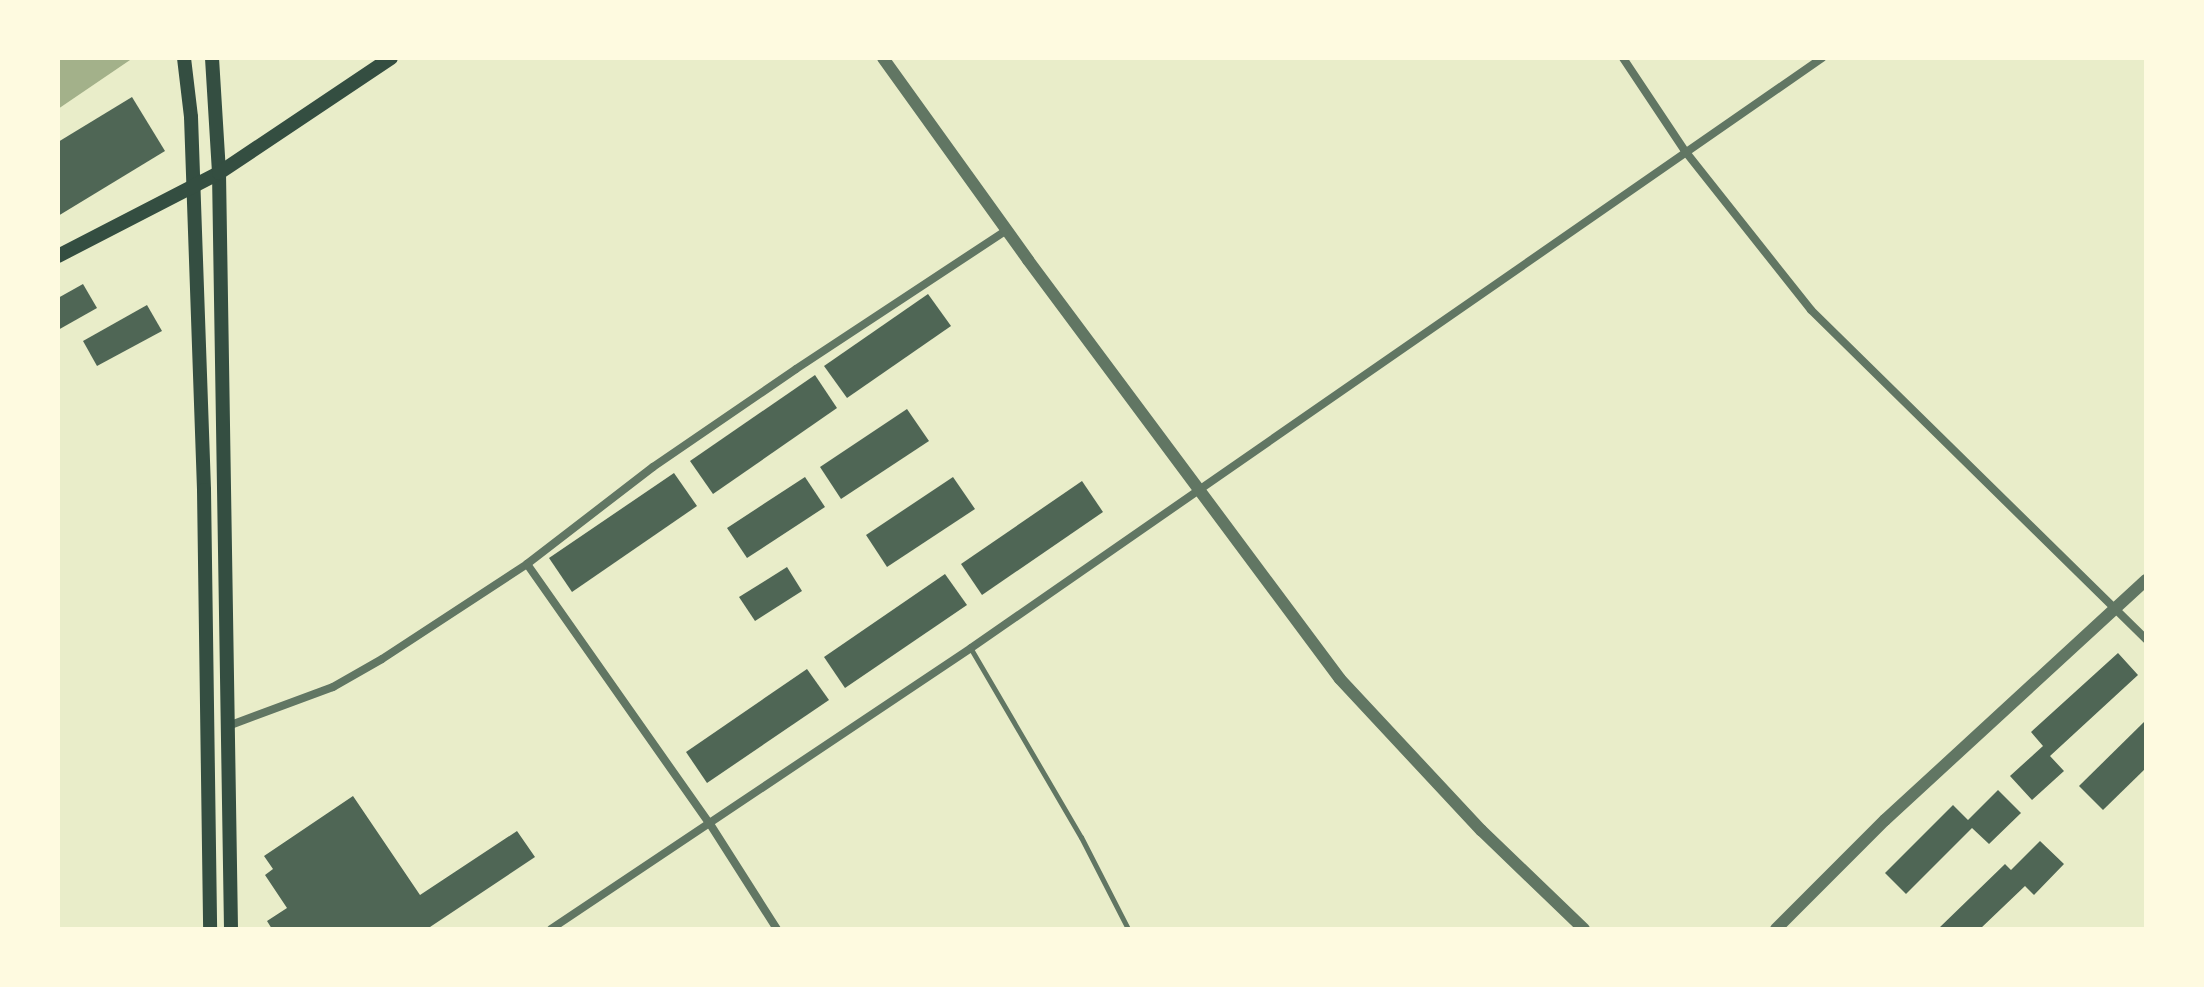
<!DOCTYPE html>
<html>
<head>
<meta charset="utf-8">
<style>
	body { margin:0 }
	#map { position:relative; width:2204px; height:987px; overflow:hidden; background:#e9edc9; font-family:"DM Sans",sans-serif }
	div>[style] { position:absolute }
	[style*='--x'] { left:calc(var(--x)*1px); top:calc(var(--y)*1px); width:calc(var(--w)*1px); rotate:calc(var(--a)*1deg) }
	.water>* { inset:0; background:#a3b18a }
	.building>* { inset:0; background:#4f6655 }
	.service>* { height:5px; margin:-2.5px; padding:0 2.5px; transform-origin:2.5px; border-radius:2.5px; background:#617663 }
	.minor>* { height:8px; margin:-4px; padding:0 4px; transform-origin:4px; border-radius:4px; background:#617663 }
	.tertiary>* { height:12px; margin:-6px; padding:0 6px; transform-origin:6px; border-radius:6px; background:#617663 }
	.secondary>* { height:14px; margin:-7px; padding:0 7px; transform-origin:7px; border-radius:7px; background:#344e41 }
	span { translate:-50% -50%; white-space:nowrap; text-align:center; line-height:1.15; -webkit-text-stroke:6px #fefae0; paint-order:stroke }
	.frame { position:absolute; inset:0; border:60px solid #fefae0; pointer-events:none }
</style>
</head>
<body>
<div id="map">
	<div class="water">
		<div style="clip-path:polygon(58px 58px,133px 58px,58px 109px)"></div>
	</div>
	<div class="building">
		<div style="clip-path:polygon(132px 97px,165px 151px,58px 216px,58px 142px)"></div>
		<div style="clip-path:polygon(83px 284px,97px 308px,58px 330px,58px 298px)"></div>
		<div style="clip-path:polygon(928px 294px,951px 326px,847px 398px,824px 366px)"></div>
		<div style="clip-path:polygon(147px 305px,162px 331px,97px 366px,83px 341px)"></div>
		<div style="clip-path:polygon(815px 375px,837px 408px,713px 494px,690px 461px)"></div>
		<div style="clip-path:polygon(907px 409px,929px 441px,841px 499px,820px 467px)"></div>
		<div style="clip-path:polygon(674px 473px,697px 506px,572px 592px,549px 558px)"></div>
		<div style="clip-path:polygon(805px 477px,825px 507px,747px 558px,727px 528px)"></div>
		<div style="clip-path:polygon(953px 477px,975px 509px,887px 567px,866px 535px)"></div>
		<div style="clip-path:polygon(1082px 481px,1103px 512px,982px 595px,961px 564px)"></div>
		<div style="clip-path:polygon(787px 567px,802px 591px,755px 621px,739px 597px)"></div>
		<div style="clip-path:polygon(945px 574px,967px 605px,845px 688px,824px 657px)"></div>
		<div style="clip-path:polygon(2118px 653px,2138px 675px,2050px 756px,2064px 771px,2032px 800px,2010px 776px,2043px 746px,2031px 732px)"></div>
		<div style="clip-path:polygon(807px 669px,829px 700px,707px 783px,686px 752px)"></div>
		<div style="clip-path:polygon(2146px 720px,2146px 768px,2103px 810px,2079px 786px)"></div>
		<div style="clip-path:polygon(1998px 790px,2021px 813px,1989px 844px,1972px 828px,1906px 894px,1885px 873px,1953px 805px,1968px 820px)"></div>
		<div style="clip-path:polygon(353px 796px,420px 895px,517px 831px,535px 857px,427px 929px,272px 929px,267px 921px,287px 908px,265px 875px,273px 869px,264px 856px)"></div>
		<div style="clip-path:polygon(2040px 841px,2064px 864px,2034px 895px,2025px 886px,1980px 929px,1938px 929px,2005px 864px,2011px 870px)"></div>
	</div>
	<div class="service">
		<div style="--x:971;--y:649;--w:218;--a:59.7"></div>
		<div style="--x:1081;--y:837;--w:103;--a:62.9"></div>
	</div>
	<div class="minor">
		<div style="--x:1623;--y:58;--w:112;--a:56.3"></div>
		<div style="--x:1685;--y:151;--w:203;--a:51.6"></div>
		<div style="--x:1811;--y:310;--w:470;--a:44.5"></div>
		<div style="--x:527;--y:564;--w:318;--a:54.9"></div>
		<div style="--x:710;--y:824;--w:125;--a:57.5"></div>
		<div style="--x:228;--y:726;--w:112;--a:-20.4"></div>
		<div style="--x:333;--y:687;--w:56;--a:-29.7"></div>
		<div style="--x:382;--y:659;--w:173;--a:-33.2"></div>
		<div style="--x:527;--y:564;--w:159;--a:-37.6"></div>
		<div style="--x:653;--y:467;--w:173;--a:-34.4"></div>
		<div style="--x:796;--y:369;--w:253;--a:-33.4"></div>
		<div style="--x:551;--y:929;--w:505;--a:-33.78"></div>
		<div style="--x:971;--y:648;--w:1036;--a:-34.73"></div>
	</div>
	<div class="tertiary">
		<div style="--x:883;--y:58;--w:249;--a:54.3"></div>
		<div style="--x:1028;--y:260;--w:522;--a:53.33"></div>
		<div style="--x:1340;--y:679;--w:207;--a:47"></div>
		<div style="--x:1481;--y:830;--w:143;--a:43.9"></div>
		<div style="--x:1776;--y:929;--w:154;--a:-45"></div>
		<div style="--x:1885;--y:820;--w:355;--a:-42.6"></div>
	</div>
	<div class="secondary">
		<div style="--x:184;--y:58;--w:59;--a:83.2"></div>
		<div style="--x:191;--y:117;--w:373;--a:88"></div>
		<div style="--x:204;--y:490;--w:439;--a:89.2"></div>
		<div style="--x:212;--y:58;--w:115;--a:86.5"></div>
		<div style="--x:219;--y:173;--w:756;--a:89.09"></div>
		<div style="--x:58;--y:256;--w:181;--a:-27.3"></div>
		<div style="--x:219;--y:173;--w:207;--a:-33.8"></div>
	</div>
	<div class="frame"></div>
</div>
</body>
</html>
